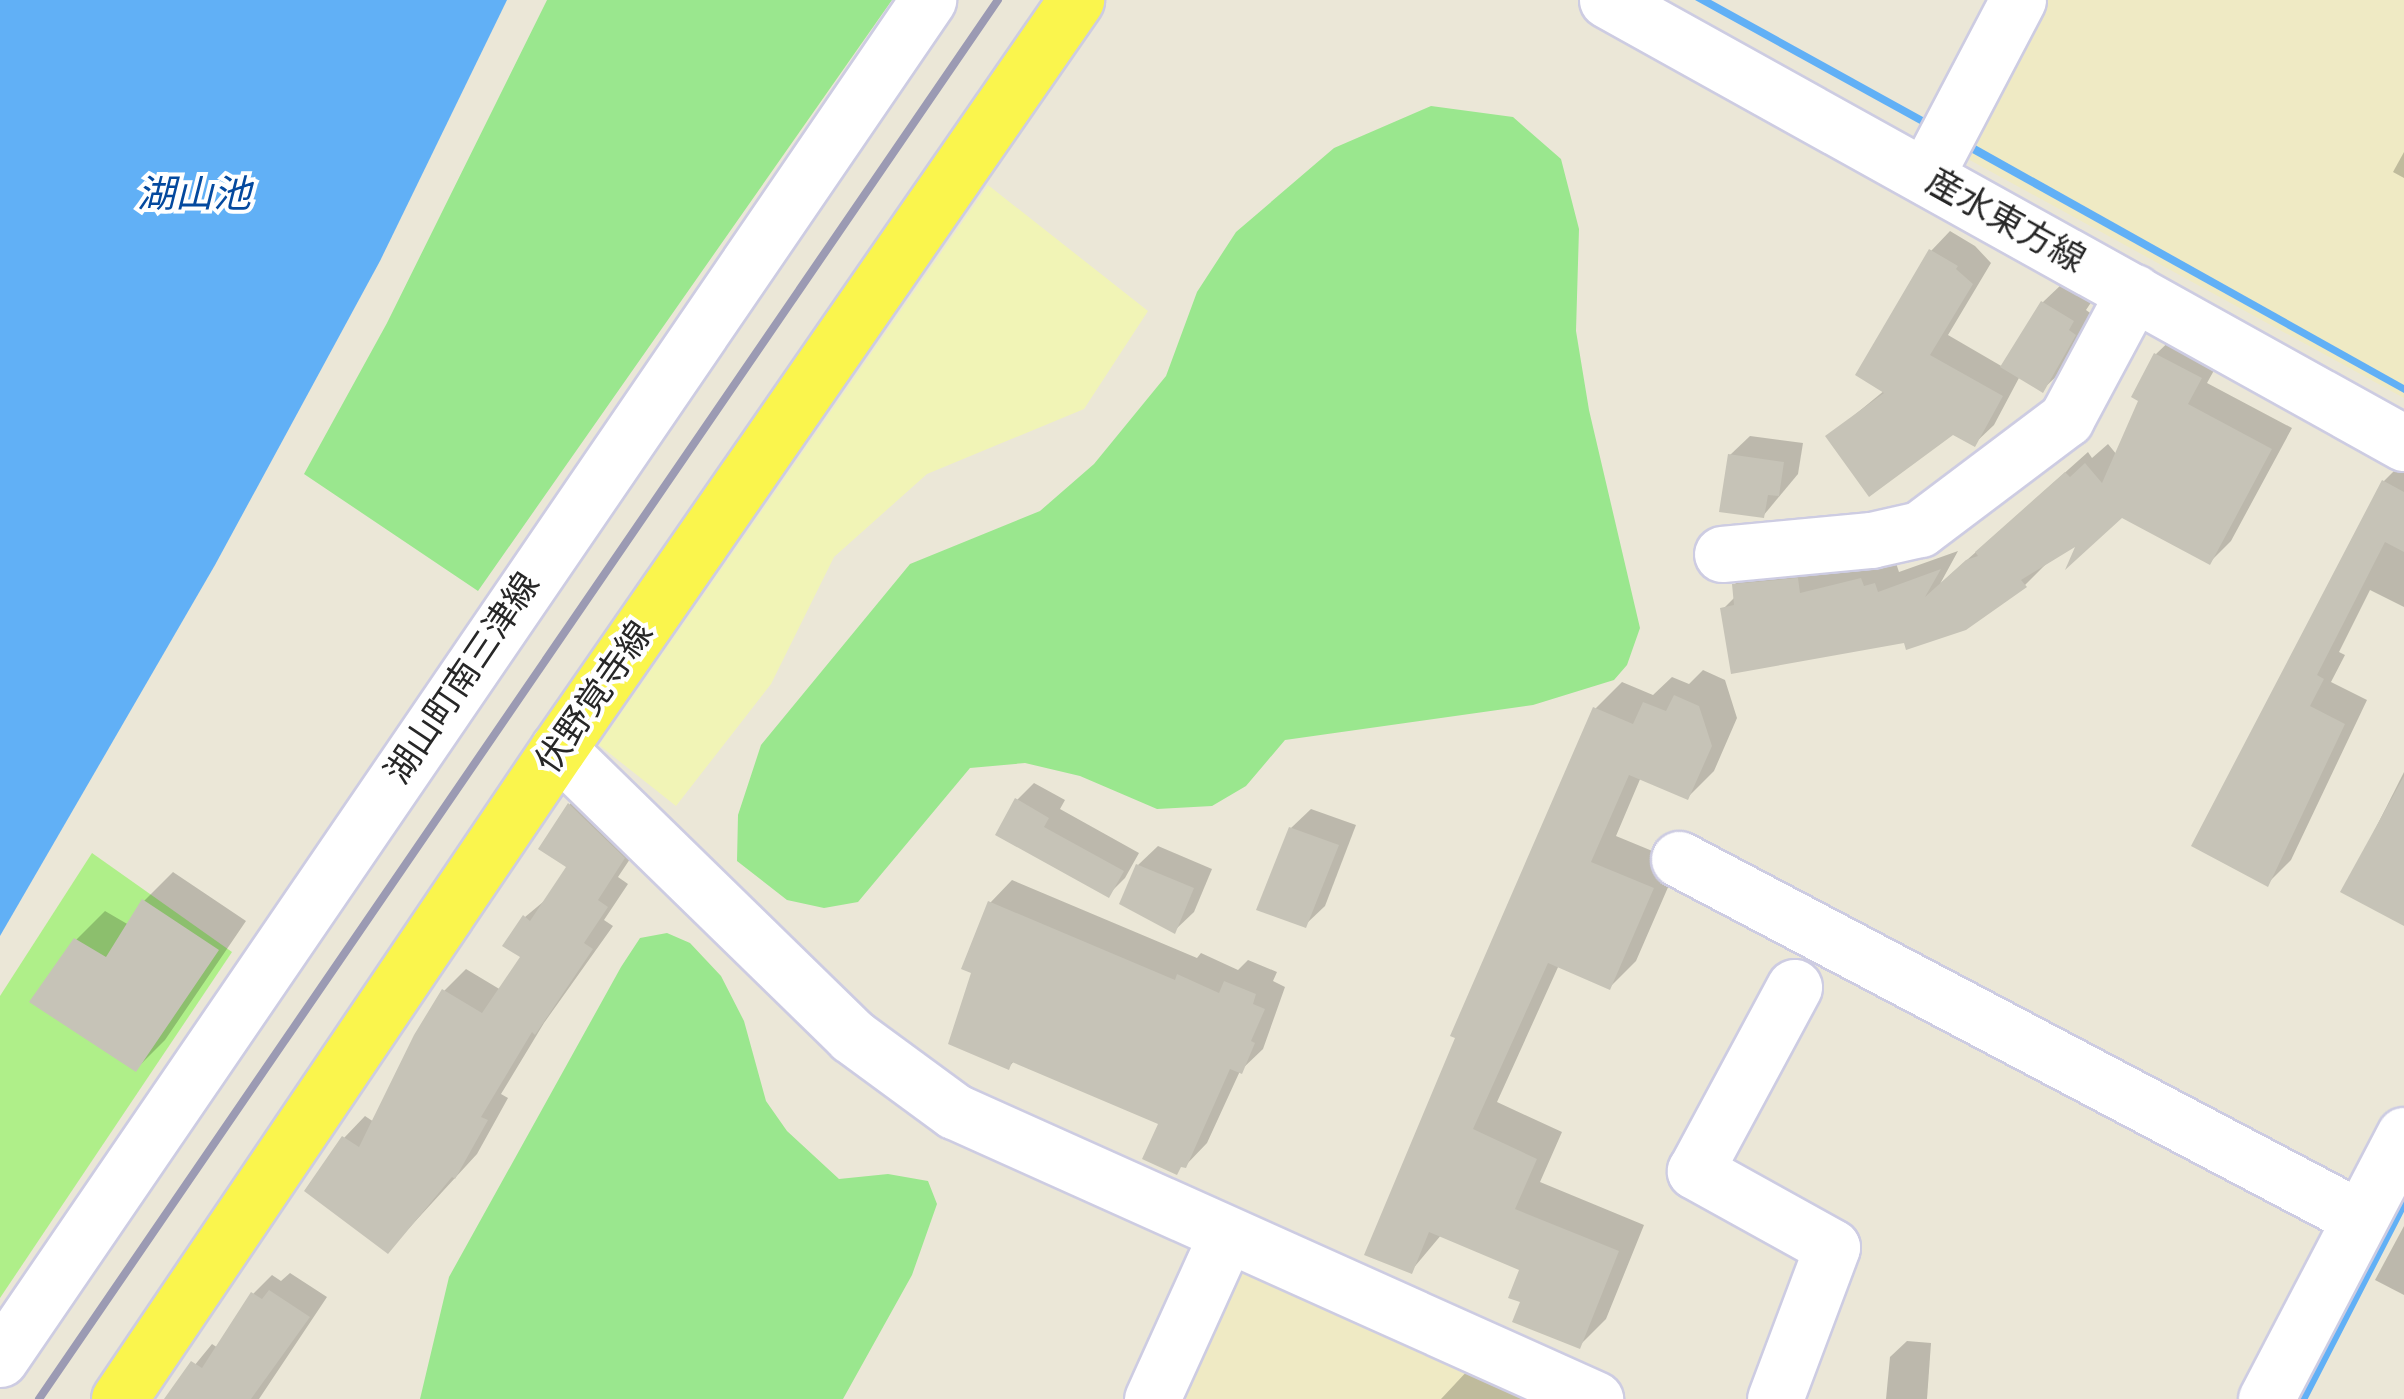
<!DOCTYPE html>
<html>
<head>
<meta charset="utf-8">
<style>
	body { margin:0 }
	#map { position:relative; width:2404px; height:1399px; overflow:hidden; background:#ebe7d7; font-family:"Space Grotesk","Noto Sans JP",sans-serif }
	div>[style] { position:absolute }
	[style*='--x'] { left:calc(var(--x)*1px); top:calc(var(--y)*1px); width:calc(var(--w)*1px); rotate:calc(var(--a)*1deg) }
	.education>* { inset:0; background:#efeac4 }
	.green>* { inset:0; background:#9ae78e }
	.sand>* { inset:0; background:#f1f4b6 }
	.pitch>* { inset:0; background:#afef89 }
	.water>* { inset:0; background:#61b0f6 }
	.shadow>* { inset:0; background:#0003 }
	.stream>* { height:12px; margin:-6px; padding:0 6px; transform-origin:6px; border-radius:6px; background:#61b0f6 }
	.building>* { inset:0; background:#c6c3b7 }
	.roads { filter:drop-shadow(2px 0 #cdcce2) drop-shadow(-2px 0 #cdcce2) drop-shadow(0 2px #cdcce2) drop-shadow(0 -2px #cdcce2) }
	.minor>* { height:55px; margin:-27.5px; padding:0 27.5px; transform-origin:27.5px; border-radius:27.5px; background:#fff }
	.major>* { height:55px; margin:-27.5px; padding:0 27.5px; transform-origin:27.5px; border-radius:27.5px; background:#faf54d }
	.rail>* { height:8px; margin:-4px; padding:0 4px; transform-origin:4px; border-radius:4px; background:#9b9ab3 }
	span { translate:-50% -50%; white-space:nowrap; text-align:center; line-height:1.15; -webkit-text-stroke:8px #fff; paint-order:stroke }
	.street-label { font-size:35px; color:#272727 }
	.water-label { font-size:38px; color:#04499e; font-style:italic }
</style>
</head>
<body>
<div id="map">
	<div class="education">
		<div style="clip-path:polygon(2037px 0,2404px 0,2404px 398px,1957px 153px)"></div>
		<div style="clip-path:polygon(1236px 1260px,1536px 1399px,1177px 1399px)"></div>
	</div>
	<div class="green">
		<div style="clip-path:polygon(547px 0,892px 0,478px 591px,304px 474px,387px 323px)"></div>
		<div style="clip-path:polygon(1431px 106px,1513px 117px,1561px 159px,1579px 229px,1576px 331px,1589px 410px,1640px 628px,1627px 665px,1614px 680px,1533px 705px,1285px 740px,1246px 786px,1212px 806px,1157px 809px,1080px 776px,1025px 763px,970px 768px,858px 902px,824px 908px,787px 900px,737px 861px,738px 815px,761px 745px,910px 564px,1040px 511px,1094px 464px,1166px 376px,1197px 292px,1236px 232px,1334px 148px)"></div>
		<div style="clip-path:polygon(667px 933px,690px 943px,721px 976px,744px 1021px,766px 1101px,787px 1131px,839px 1179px,888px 1174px,928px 1181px,937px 1204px,912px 1275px,843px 1399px,420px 1399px,449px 1277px,621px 967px,640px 938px)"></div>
	</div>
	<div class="sand">
		<div style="clip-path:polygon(988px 185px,1148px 311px,1084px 409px,927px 474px,834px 557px,771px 684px,676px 806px,599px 745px)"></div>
	</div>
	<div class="pitch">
		<div style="clip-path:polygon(92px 853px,232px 952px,0 1298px,0 996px)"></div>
	</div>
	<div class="water">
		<div style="clip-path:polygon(0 0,507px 0,380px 261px,215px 565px,0 936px)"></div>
		<div style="clip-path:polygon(1695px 0,1711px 0,1932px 122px,1929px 129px)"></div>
		<div style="clip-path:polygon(1968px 141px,2404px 385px,2404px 393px,1965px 149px)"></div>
	</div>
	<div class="shadow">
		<div style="clip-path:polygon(2404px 152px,2404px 178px,2393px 172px)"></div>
		<div style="clip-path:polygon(1950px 231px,1975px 246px,1991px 263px,1948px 335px,2003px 367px,2043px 302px,2063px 283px,2092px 301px,2086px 310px,2093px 315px,2062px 371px,2042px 390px,2020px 376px,1994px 425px,1974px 444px,1953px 432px,1829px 436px,1885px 390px,1931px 251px)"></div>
		<div style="clip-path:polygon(2178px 333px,2222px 356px,2207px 383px,2292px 428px,2231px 541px,2210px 562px,2122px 515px,2046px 564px,2025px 585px,1906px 640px,1723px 609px,1736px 596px,1734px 585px,1756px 564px,1819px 558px,1820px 573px,1882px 558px,1885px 566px,1896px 563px,1899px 572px,1958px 551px,1940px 584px,2088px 452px,2092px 458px,2108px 444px,2117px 455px,2141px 400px,2134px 396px,2156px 354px)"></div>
		<div style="clip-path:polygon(1750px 436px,1803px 443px,1798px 474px,1763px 516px,1730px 455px)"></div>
		<div style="clip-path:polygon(2404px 461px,2404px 607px,2370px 590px,2339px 652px,2345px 655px,2331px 682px,2367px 700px,2291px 860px,2267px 884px,2194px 845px,2384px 481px)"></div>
		<div style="clip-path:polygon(1703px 670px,1725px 680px,1737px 718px,1714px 771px,1688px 797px,1641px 777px,1616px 836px,1679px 862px,1636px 961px,1610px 987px,1559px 965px,1497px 1102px,1562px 1132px,1540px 1182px,1644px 1225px,1606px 1319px,1579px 1346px,1522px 1268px,1442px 1234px,1411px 1271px,1596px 708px,1622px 682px,1653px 695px,1672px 677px,1689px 684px)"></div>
		<div style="clip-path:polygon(2404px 772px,2404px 923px,2344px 891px)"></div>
		<div style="clip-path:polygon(591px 783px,646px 835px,618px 877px,628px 884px,604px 920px,613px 926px,544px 1023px,501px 1094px,508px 1098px,477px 1154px,388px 1251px,344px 1138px,365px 1116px,374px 1122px,444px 991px,466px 969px,501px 990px,523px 957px,525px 917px,549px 897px,569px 866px,541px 848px,570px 804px)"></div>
		<div style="clip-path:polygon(1034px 783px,1065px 800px,1060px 809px,1139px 853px,1125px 878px,1108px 895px,1017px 800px)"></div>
		<div style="clip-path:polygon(1311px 809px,1356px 825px,1325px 906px,1305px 925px,1291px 828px)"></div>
		<div style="clip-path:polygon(1158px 846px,1212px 869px,1194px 912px,1174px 931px,1138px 865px)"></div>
		<div style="clip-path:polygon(173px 872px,246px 921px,165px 1040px,136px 1069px,76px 940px,105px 911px,129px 925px,144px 901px)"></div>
		<div style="clip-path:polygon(1012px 880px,1197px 958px,1201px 953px,1238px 970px,1248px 960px,1277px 972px,1273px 981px,1285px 987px,1263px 1049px,1240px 1071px,1207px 1143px,1185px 1166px,1161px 1123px,1015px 1060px,1009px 1067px,974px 972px,990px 903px)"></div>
		<div style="clip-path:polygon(2404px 1226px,2404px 1295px,2375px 1280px)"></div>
		<div style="clip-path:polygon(290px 1273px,327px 1297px,259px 1399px,167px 1399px,212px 1344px,218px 1348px,253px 1294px,272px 1275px,281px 1281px)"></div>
		<div style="clip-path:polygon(1907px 1341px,1931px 1343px,1927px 1399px,1886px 1399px,1890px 1357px)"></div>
		<div style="clip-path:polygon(1470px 1368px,1532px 1376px,1523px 1399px,1441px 1399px)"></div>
	</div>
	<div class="stream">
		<div style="--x:2301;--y:1399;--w:225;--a:-62.8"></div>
	</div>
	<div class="building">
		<div style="clip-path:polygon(1929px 249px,1958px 266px,1956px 269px,1973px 284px,1930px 355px,2003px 396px,1975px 447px,1953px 435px,1869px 497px,1825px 436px,1884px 393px,1855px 375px)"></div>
		<div style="clip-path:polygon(2041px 301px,2074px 321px,2069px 330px,2076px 335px,2043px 393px,2000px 367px)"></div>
		<div style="clip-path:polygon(2154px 353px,2202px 378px,2188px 404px,2272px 449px,2210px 565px,2122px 518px,2065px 570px,2075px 547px,2021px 580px,2027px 587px,1966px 630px,1906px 650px,1904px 643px,1731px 674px,1720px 608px,1734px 605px,1732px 584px,1798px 578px,1800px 593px,1861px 578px,1864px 586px,1875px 583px,1878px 592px,1941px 569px,1925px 597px,1966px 560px,1978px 556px,1975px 552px,2065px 472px,2070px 477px,2085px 463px,2102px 483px,2138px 401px,2131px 397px)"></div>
		<div style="clip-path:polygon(1728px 454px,1784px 462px,1779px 496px,1768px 495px,1764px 518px,1719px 512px)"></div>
		<div style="clip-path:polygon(2382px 480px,2404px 492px,2404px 552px,2385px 542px,2317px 675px,2324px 679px,2310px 706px,2345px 724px,2268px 887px,2191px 846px)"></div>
		<div style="clip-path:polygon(1674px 695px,1699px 706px,1712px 746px,1688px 800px,1629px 775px,1591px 862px,1654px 888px,1610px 990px,1548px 963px,1473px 1129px,1537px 1159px,1515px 1209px,1619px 1251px,1580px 1349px,1512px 1322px,1520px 1302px,1508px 1298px,1519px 1270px,1429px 1232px,1412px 1274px,1364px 1255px,1455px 1038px,1450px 1036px,1593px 707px,1633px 724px,1643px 702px,1666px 711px)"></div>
		<div style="clip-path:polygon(2404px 776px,2404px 926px,2340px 892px)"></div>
		<div style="clip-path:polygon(1015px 798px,1049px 818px,1044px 827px,1124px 871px,1109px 898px,995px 835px)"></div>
		<div style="clip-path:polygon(568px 803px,625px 858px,598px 900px,608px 907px,584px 943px,593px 949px,535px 1035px,532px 1032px,481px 1117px,488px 1120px,455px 1179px,452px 1177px,388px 1254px,304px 1191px,342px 1136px,359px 1147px,414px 1035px,442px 989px,482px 1013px,520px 957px,502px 946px,523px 915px,530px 921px,566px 867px,538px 849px)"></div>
		<div style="clip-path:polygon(1289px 827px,1339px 845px,1306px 928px,1256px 910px)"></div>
		<div style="clip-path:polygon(1136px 864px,1194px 888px,1175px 934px,1119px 904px)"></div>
		<div style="clip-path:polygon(142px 899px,219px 950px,136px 1072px,29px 1002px,74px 938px,106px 957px)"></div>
		<div style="clip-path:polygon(988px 901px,1175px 980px,1177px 974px,1219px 993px,1224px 981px,1256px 994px,1253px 1004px,1265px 1009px,1251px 1041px,1255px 1043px,1242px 1074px,1230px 1069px,1186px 1168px,1181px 1167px,1177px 1175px,1142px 1159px,1158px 1124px,1012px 1062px,1009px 1070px,948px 1044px,971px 973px,961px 969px)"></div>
		<div style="clip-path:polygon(269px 1290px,310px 1317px,251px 1399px,164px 1399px,191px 1361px,202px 1368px,251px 1292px,262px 1299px)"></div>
	</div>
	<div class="roads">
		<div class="minor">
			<div style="--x:1607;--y:0;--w:912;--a:29.07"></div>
			<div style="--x:1926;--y:175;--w:198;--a:-62.3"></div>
			<div style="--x:1722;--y:554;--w:150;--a:-5.4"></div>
			<div style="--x:1871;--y:540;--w:50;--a:-12.7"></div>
			<div style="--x:1920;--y:529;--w:183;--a:-37"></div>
			<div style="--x:2066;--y:419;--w:144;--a:-61.8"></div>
			<div style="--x:558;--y:749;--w:411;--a:44.3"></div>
			<div style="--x:852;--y:1036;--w:127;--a:36.3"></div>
			<div style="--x:954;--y:1111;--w:703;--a:24.19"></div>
			<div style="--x:1679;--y:859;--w:770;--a:27.8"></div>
			<div style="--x:0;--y:1359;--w:1646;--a:-55.67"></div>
			<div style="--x:1152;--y:1399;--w:181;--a:-65.6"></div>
			<div style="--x:1775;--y:1399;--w:162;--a:-69.4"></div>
			<div style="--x:1832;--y:1247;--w:157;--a:-151"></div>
			<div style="--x:1695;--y:1171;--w:209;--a:-61.7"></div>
			<div style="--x:2266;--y:1399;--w:298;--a:-62.4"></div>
		</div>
		<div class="major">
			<div style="--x:119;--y:1399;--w:784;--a:-55.97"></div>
			<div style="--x:558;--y:749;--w:911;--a:-55.33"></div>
		</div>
	</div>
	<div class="rail">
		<div style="--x:39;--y:1399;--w:1696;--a:-55.57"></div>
	</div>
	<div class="street-label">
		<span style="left:2006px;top:220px;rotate:29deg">産水東方線</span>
		<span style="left:462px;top:678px;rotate:-56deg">湖山町南三津線</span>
		<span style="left:594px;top:697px;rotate:-55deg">伏野覚寺線</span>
	</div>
	<div class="water-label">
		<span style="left:194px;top:195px">湖山池</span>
	</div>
</div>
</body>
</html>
